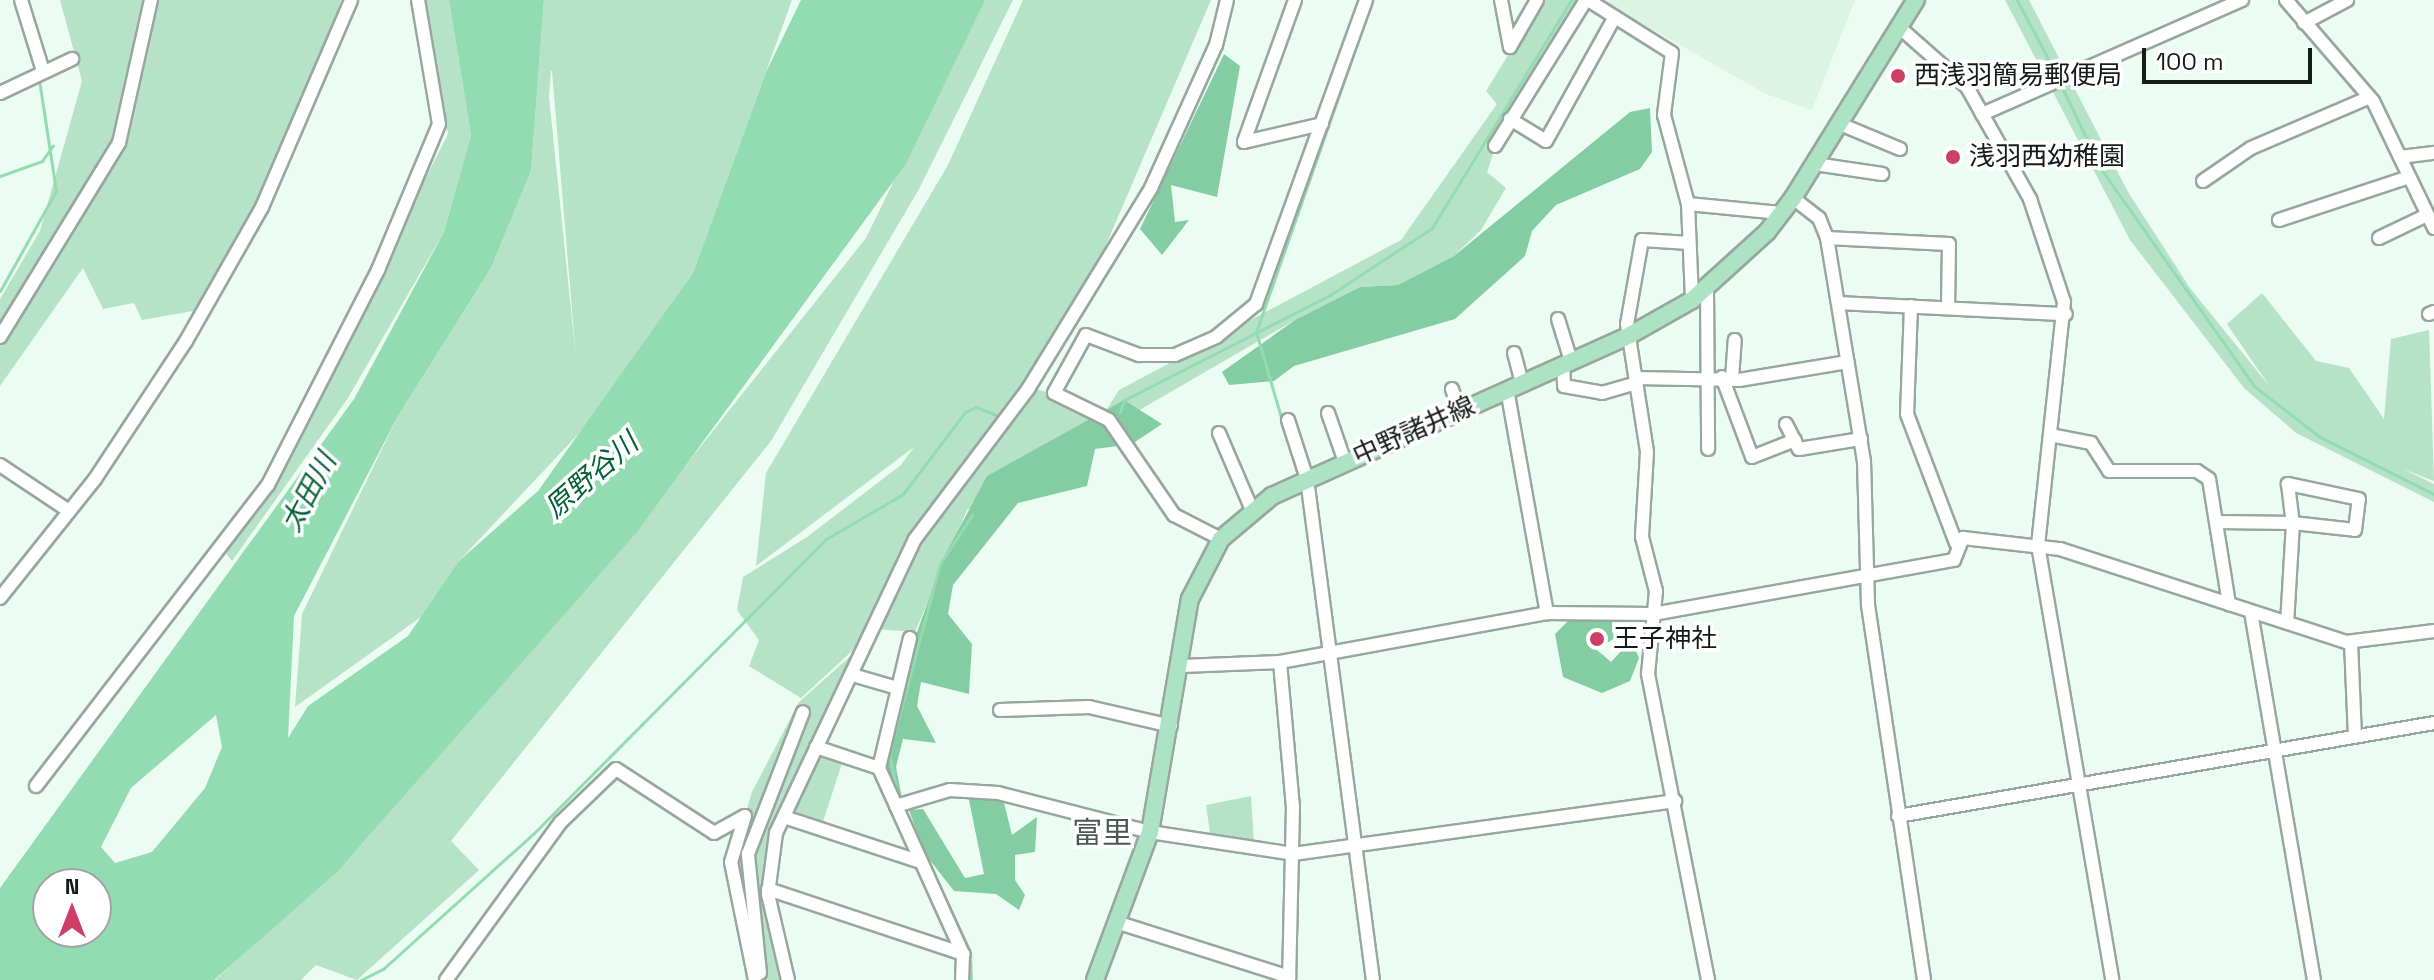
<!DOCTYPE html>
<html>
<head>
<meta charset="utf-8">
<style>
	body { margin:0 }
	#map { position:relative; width:2434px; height:980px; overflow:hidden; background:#ebfcf2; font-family:"Space Grotesk","Noto Sans JP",sans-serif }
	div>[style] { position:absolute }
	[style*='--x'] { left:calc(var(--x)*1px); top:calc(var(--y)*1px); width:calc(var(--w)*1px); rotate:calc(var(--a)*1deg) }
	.built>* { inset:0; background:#dcf4e4 }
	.green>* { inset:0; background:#b6e2c7 }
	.forest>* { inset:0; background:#84cda3 }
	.water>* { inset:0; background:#93dcb1 }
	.stream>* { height:3px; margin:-1.5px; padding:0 1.5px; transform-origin:1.5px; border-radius:1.5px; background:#93dcb1 }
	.roads { filter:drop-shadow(2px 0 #98a79d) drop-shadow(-2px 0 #98a79d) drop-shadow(0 2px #98a79d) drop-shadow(0 -2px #98a79d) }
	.minor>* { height:12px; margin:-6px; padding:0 6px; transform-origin:6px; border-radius:6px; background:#fff }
	.major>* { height:16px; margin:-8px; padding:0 8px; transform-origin:8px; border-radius:8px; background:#ace3c4 }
	.dots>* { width:22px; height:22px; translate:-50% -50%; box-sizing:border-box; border:4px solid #fff; border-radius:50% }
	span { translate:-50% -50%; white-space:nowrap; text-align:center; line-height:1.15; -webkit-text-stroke:7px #fff; paint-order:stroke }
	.poi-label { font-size:26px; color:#151b17 }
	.left { translate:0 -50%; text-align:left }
	.street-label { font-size:26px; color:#151b17 }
	.water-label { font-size:28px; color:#04613b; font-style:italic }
	.quarter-label { font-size:30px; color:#4b5950 }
	.north { position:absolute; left:32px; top:868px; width:80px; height:80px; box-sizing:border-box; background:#fff; border:2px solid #a1a4a2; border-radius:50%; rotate:0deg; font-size:22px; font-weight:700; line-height:32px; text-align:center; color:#151b17 }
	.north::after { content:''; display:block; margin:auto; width:28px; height:36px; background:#ce3f67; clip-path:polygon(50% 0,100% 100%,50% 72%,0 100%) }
	.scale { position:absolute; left:2142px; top:48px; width:170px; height:36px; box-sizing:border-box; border:4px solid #151b17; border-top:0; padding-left:10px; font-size:24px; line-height:28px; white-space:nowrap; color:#151b17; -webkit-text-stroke:6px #fff; paint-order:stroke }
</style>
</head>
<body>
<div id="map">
	<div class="built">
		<div style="clip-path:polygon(1601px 0,1855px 0,1812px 110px,1766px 94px)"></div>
	</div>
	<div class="green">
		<div style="clip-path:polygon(60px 0,341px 0,290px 146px,204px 309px,142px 320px,134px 303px,103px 309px,83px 268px,0 386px,0 299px,40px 231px,82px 81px)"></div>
		<div style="clip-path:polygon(423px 0,449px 0,471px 135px,444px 232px,348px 398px,232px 561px,225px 552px,278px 469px,448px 134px)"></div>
		<div style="clip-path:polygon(evenodd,544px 0,792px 0,693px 273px,583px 429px,459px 561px,428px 612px,295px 707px,302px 614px,398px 416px,491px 268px,531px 171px,544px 0,551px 71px,552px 71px,576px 358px,549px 97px,551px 71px)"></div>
		<div style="clip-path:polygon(982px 0,1013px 0,919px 189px,771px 441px,451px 841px,479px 870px,357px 980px,316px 965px,301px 980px,215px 980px,361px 845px,605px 567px,866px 238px)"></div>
		<div style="clip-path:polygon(1023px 0,1211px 0,1106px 245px,1029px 387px,1107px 409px,1119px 390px,1401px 240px,1497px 104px,1486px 91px,1542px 0,1581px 0,1498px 139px,1487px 172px,1506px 188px,1481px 230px,1454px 256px,1398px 285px,1360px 287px,1295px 320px,967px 510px,915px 632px,876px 629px,801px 698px,749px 666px,759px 640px,737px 610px,743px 577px,807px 537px,901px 465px,914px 447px,756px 566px,766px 473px,948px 165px)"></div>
		<div style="clip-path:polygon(2005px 0,2029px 0,2128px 192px,2190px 288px,2270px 387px,2227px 324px,2262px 293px,2316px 361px,2349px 368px,2384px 419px,2391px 339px,2429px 330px,2434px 481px,2403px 469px,2434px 484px,2434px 502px,2296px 433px,2244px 388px,2130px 240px)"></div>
		<div style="clip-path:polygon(874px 635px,771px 857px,772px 924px,788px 980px,746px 980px,731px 862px,752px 792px,799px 702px)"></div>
		<div style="clip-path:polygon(819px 754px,842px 763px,822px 825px,793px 812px)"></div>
		<div style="clip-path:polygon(1251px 796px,1254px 843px,1210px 833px,1206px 805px)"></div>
	</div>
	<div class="forest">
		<div style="clip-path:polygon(1224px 54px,1240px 66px,1217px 197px,1171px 185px,1175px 222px,1189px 220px,1162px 255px,1140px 229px)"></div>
		<div style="clip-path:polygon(1650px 108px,1652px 152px,1640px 169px,1556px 205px,1532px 231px,1525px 256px,1455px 319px,1294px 366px,1274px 381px,1229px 385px,1222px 372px,1295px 320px,1360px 287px,1398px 285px,1454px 256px,1630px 112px)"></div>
		<div style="clip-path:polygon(1124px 400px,1162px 424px,1132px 444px,1095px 449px,1087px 486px,1018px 503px,953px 585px,948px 614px,972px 644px,969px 694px,921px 682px,917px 706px,936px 743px,903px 739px,896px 767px,903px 804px,889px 806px,875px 780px,897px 688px,944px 557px,987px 476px)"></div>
		<div style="clip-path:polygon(1571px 618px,1611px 619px,1616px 637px,1597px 650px,1611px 662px,1625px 647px,1624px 632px,1629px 635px,1639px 658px,1630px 681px,1602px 693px,1563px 677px,1555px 634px)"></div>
		<div style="clip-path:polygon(968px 795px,1003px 799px,1012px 835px,1037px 817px,1035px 852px,1015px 855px,1015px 880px,1025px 895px,1019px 910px,996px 894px,954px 891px,925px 854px,909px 810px,923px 809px,965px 878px,984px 874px)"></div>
	</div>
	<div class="water">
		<div style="clip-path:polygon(evenodd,449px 0,544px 0,531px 171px,491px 268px,398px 416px,294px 616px,288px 738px,308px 706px,408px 636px,459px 561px,538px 491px,693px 273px,766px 72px,801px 0,985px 0,906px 164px,637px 532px,337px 872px,214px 980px,0 980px,0 888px,354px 399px,444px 232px,471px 135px,449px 0,216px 715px,222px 747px,205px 788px,152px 852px,115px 863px,101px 847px,131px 788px,216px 715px,449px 0,48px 884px,96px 884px,96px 932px,48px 932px,48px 884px)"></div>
	</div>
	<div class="stream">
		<div style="--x:2017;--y:0;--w:86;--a:62.2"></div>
		<div style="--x:2060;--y:83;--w:95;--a:64.5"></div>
		<div style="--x:2101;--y:169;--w:266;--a:54.8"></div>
		<div style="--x:2254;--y:386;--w:83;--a:37.7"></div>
		<div style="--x:2320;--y:437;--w:127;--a:26.6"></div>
		<div style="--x:0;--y:176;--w:45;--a:-19.7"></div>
		<div style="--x:42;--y:161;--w:19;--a:-55"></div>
		<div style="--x:0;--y:291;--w:115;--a:-60.8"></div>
		<div style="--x:56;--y:191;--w:112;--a:-98.7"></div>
		<div style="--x:1120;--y:412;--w:13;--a:-72"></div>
		<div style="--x:1124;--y:400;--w:231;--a:-27"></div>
		<div style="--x:1330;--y:295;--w:122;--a:-33.3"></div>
		<div style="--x:1432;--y:228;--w:267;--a:-58.6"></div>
		<div style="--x:1297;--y:472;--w:146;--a:-106.3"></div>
		<div style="--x:1256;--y:332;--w:352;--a:-70.7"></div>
		<div style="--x:1302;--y:496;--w:44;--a:80.8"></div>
		<div style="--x:898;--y:797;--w:45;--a:-101.6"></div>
		<div style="--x:889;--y:753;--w:196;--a:-74.9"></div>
		<div style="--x:940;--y:564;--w:59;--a:-56.9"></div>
		<div style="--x:913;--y:829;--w:136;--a:65.1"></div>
		<div style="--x:970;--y:952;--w:28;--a:88"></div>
		<div style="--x:361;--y:980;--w:25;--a:-27"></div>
		<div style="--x:383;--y:969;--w:203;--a:-42"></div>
		<div style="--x:534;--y:833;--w:414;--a:-45.2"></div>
		<div style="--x:826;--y:539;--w:89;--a:-30.3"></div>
		<div style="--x:903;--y:494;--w:103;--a:-52.9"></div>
		<div style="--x:965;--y:412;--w:12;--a:-24"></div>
		<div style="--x:976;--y:407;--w:24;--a:22"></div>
	</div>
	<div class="roads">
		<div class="minor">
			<div style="--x:21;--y:0;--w:71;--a:72.8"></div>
			<div style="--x:1295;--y:0;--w:151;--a:109.8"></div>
			<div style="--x:1244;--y:142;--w:80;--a:-13"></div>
			<div style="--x:1501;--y:0;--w:48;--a:79.2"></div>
			<div style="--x:1588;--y:0;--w:99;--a:32.2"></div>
			<div style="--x:1672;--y:53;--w:63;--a:97.4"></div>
			<div style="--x:1664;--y:115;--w:92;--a:74.9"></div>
			<div style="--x:1688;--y:204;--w:96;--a:87.6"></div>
			<div style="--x:2286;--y:0;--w:133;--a:49.3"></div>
			<div style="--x:2373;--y:101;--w:141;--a:64.3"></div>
			<div style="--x:2304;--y:23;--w:49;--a:-28.1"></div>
			<div style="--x:1899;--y:27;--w:91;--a:41.4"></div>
			<div style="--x:1967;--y:87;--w:129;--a:60.6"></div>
			<div style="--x:2030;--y:199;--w:108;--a:71.7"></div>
			<div style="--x:2064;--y:302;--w:244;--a:96.1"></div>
			<div style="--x:2038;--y:545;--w:441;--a:80.3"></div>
			<div style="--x:1510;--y:47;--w:54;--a:-60.1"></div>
			<div style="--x:0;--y:93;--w:80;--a:-25.3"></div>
			<div style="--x:1982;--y:114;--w:284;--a:-23.7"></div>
			<div style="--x:1510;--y:119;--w:42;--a:31.4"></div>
			<div style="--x:1546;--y:141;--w:138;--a:-61"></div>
			<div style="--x:1840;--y:124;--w:65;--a:22.6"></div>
			<div style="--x:1495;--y:146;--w:172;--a:-58.1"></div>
			<div style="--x:2400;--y:157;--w:34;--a:-7"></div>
			<div style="--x:1815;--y:164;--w:68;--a:8.5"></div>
			<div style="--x:2203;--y:181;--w:58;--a:-34.5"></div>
			<div style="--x:2251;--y:148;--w:129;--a:-23.2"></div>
			<div style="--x:1793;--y:198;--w:33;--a:38"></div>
			<div style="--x:1819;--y:218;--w:22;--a:68"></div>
			<div style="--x:1827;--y:238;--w:226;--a:80.6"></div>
			<div style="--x:1864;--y:461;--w:144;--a:88.4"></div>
			<div style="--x:1868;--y:605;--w:379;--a:81.5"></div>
			<div style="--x:1688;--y:204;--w:93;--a:5.5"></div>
			<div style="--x:2279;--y:220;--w:137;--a:-18.3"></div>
			<div style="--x:1827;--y:238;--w:122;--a:2.8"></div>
			<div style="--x:1949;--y:244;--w:64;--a:90.9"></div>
			<div style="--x:2379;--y:238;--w:53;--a:-25.6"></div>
			<div style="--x:1689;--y:243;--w:47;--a:-176.3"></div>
			<div style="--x:1642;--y:240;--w:85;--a:100.1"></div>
			<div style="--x:1627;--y:324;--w:130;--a:81.1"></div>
			<div style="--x:1647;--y:452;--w:85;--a:93.4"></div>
			<div style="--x:1642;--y:537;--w:56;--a:75.5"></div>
			<div style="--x:1656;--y:591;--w:83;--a:95.5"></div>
			<div style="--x:1648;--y:674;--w:312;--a:78.9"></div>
			<div style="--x:1707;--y:287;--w:162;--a:89.6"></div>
			<div style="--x:1838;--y:303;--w:228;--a:2.8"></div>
			<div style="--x:1911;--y:306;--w:108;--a:92.1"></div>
			<div style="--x:1907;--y:414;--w:138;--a:69.2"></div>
			<div style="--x:2429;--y:314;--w:5;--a:-22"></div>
			<div style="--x:1558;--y:319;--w:44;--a:72.8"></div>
			<div style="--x:0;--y:337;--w:228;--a:-58.5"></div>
			<div style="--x:119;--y:143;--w:147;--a:-77.4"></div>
			<div style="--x:1514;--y:353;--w:31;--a:75"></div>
			<div style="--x:1563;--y:365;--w:21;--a:87"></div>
			<div style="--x:1564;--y:386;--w:39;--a:10"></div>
			<div style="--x:1602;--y:393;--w:36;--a:-16"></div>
			<div style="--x:1722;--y:377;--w:85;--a:69.4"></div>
			<div style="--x:1752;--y:457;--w:46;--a:-21.6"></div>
			<div style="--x:1636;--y:378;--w:103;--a:1.1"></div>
			<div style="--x:1739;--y:380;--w:110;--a:-9.4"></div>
			<div style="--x:1732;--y:379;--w:39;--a:-86"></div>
			<div style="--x:1452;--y:389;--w:23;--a:72"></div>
			<div style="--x:1507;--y:389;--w:228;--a:79.9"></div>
			<div style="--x:1328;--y:413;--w:52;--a:70.9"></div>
			<div style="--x:1288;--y:420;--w:62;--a:72.1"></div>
			<div style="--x:1307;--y:479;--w:505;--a:82.5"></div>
			<div style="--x:1786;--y:424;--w:28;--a:63"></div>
			<div style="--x:1799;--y:449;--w:63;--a:-9.2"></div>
			<div style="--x:1219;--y:433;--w:84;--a:66.8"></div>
			<div style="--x:2050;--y:435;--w:42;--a:11"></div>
			<div style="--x:2091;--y:443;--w:33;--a:57"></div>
			<div style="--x:2109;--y:471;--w:88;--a:0"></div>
			<div style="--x:2197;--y:471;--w:14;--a:34"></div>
			<div style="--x:2209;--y:479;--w:127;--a:80.9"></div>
			<div style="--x:0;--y:465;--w:83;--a:33.7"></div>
			<div style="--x:2219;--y:522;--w:74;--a:0.8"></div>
			<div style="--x:2293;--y:523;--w:62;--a:6.4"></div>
			<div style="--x:2355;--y:530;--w:31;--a:-83"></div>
			<div style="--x:2359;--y:499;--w:73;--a:-168.1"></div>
			<div style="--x:2288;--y:484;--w:39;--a:83"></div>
			<div style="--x:2293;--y:523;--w:100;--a:93.4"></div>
			<div style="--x:1221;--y:539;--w:53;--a:-152.9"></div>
			<div style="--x:1174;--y:515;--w:115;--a:-124.4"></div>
			<div style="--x:1109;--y:420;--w:61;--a:-153.9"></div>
			<div style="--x:1054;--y:393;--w:66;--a:-61.1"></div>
			<div style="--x:1086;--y:335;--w:57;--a:20.7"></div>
			<div style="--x:1139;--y:355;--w:36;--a:0"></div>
			<div style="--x:1175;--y:355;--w:45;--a:-23.7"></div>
			<div style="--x:1216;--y:337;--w:52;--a:-39.5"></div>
			<div style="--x:1256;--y:304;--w:323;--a:-70.1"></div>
			<div style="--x:0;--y:598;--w:152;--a:-51.4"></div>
			<div style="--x:95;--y:479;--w:165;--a:-56.6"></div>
			<div style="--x:186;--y:341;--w:154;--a:-60.4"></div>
			<div style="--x:262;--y:207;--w:225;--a:-66.7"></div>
			<div style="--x:2251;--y:612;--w:373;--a:80.3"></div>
			<div style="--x:910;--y:638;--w:134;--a:103.4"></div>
			<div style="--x:879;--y:768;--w:204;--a:65.7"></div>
			<div style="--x:963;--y:954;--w:26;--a:92"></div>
			<div style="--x:2351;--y:642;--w:94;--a:87.6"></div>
			<div style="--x:1280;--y:662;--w:146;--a:84.9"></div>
			<div style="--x:1293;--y:807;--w:173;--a:91.3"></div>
			<div style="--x:1182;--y:666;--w:98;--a:-2.3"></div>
			<div style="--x:1280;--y:662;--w:271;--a:-10.4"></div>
			<div style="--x:1547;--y:613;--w:106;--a:0.5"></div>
			<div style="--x:1653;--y:614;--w:306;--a:-10.2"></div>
			<div style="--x:1954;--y:560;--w:24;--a:-68"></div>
			<div style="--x:1963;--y:538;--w:98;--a:6.5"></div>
			<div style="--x:2060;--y:549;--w:301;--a:18"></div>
			<div style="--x:2346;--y:642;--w:89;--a:-7.1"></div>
			<div style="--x:856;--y:676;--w:43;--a:16.3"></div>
			<div style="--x:1000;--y:710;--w:89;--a:-1.9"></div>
			<div style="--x:1089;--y:707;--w:84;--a:13"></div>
			<div style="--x:816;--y:747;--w:66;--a:18.4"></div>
			<div style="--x:36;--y:786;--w:380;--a:-52.4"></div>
			<div style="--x:268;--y:485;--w:242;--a:-62.9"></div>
			<div style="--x:378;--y:270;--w:158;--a:-67.3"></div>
			<div style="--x:439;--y:124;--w:126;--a:-99.6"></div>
			<div style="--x:896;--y:806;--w:56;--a:-16.5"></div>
			<div style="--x:950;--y:790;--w:48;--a:3.6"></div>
			<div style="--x:998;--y:793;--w:157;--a:14.4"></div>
			<div style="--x:1150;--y:832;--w:145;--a:8.7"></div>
			<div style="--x:1293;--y:854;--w:386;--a:-7.9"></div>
			<div style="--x:1898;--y:816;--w:544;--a:-9.84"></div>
			<div style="--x:784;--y:817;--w:144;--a:18.2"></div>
			<div style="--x:768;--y:889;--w:206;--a:18.4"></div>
			<div style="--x:1116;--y:922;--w:182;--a:17.6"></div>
			<div style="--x:760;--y:973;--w:120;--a:-95.8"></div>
			<div style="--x:748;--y:854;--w:152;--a:-68.8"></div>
			<div style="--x:446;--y:980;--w:195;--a:-54"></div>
			<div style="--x:561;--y:822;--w:76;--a:-43.9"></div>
			<div style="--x:616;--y:769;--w:117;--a:33.1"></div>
			<div style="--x:714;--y:833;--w:35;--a:-29"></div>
			<div style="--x:745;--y:816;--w:48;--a:106.9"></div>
			<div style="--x:731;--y:862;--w:120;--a:78.5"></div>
			<div style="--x:788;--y:980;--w:88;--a:-103.1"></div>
			<div style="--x:768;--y:894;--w:62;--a:-82.5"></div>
			<div style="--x:776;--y:833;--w:325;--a:-64.7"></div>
			<div style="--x:915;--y:539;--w:188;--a:-53"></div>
			<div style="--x:1028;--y:389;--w:236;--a:-58.5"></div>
			<div style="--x:1151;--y:188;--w:157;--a:-65.6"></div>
			<div style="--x:1216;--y:45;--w:46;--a:-76.3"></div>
		</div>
		<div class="major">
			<div style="--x:1095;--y:980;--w:158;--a:-69.6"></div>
			<div style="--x:1150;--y:832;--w:236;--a:-80.3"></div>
			<div style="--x:1190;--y:599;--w:68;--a:-62.7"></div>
			<div style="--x:1221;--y:539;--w:67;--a:-40.1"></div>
			<div style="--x:1272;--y:496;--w:393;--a:-24.2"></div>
			<div style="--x:1630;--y:335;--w:71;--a:-29.4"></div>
			<div style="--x:1692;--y:300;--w:101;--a:-42.2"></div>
			<div style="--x:1767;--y:232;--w:43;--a:-52.6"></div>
			<div style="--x:1793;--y:198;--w:233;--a:-58.2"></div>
		</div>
	</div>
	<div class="dots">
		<div style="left:1898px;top:76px;background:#ce3f67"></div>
		<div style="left:1953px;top:157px;background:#ce3f67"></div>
		<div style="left:1597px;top:639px;background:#ce3f67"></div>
	</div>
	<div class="poi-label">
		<span class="left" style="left:1914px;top:76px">西浅羽簡易郵便局</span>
		<span class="left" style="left:1969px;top:157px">浅羽西幼稚園</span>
		<span class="left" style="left:1613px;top:639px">王子神社</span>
	</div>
	<div class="street-label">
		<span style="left:1414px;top:431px;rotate:-24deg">中野諸井線</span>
	</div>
	<div class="water-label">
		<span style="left:591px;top:475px;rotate:-41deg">原野谷川</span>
		<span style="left:308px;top:492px;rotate:-62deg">太田川</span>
	</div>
	<div class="quarter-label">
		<span style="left:1102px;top:833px">富里</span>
	</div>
	<div class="north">N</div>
	<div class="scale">100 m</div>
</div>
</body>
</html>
